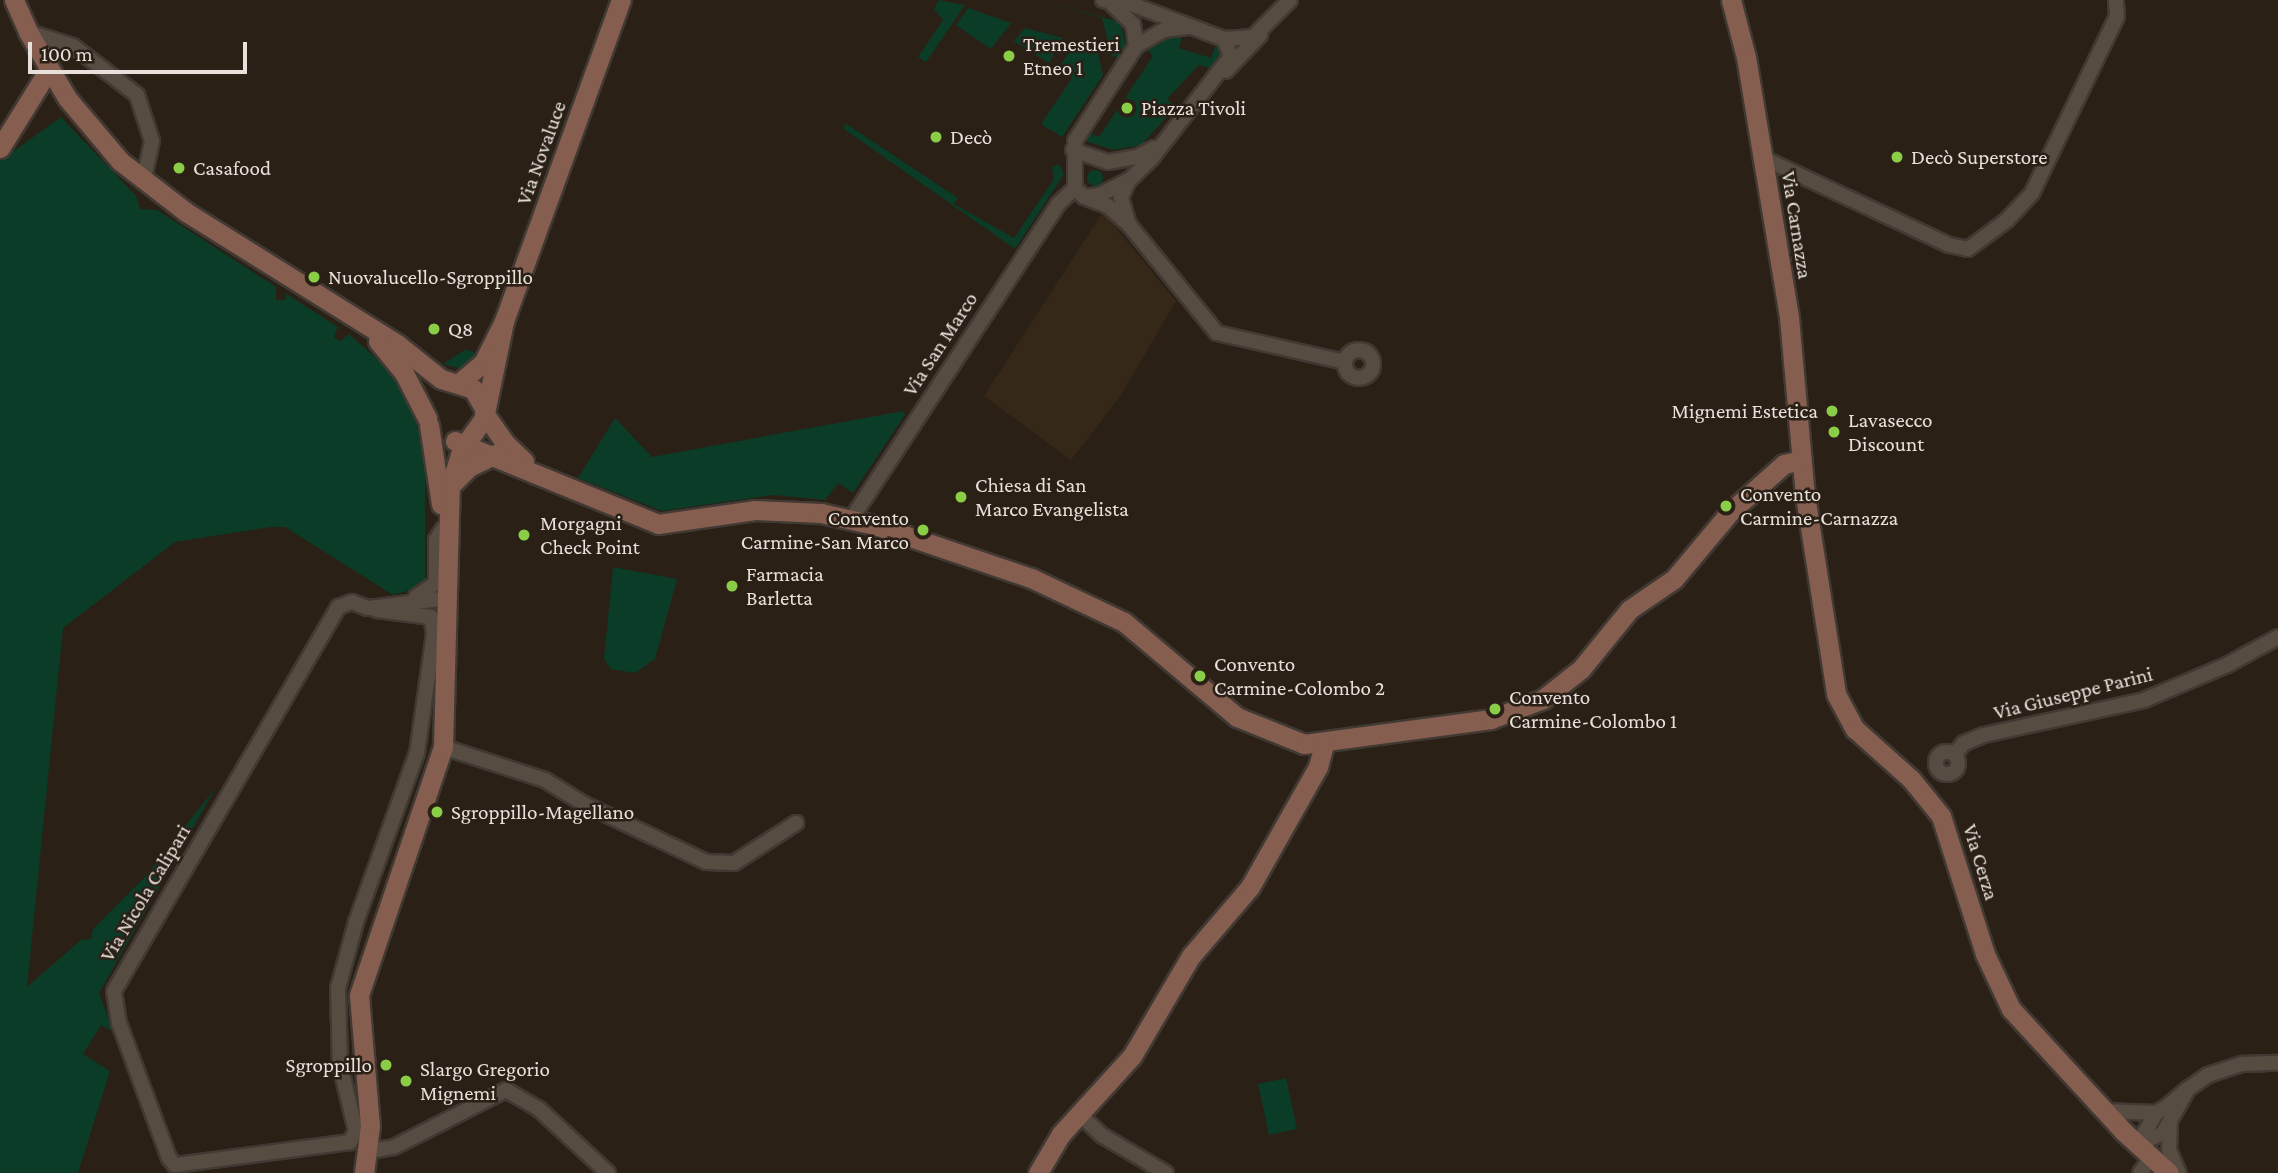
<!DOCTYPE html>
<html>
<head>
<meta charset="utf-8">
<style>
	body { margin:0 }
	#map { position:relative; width:2278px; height:1173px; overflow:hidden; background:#2a2016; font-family:"Crimson Pro",serif }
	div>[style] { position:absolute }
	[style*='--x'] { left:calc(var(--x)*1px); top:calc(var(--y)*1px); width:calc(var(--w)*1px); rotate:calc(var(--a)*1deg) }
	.built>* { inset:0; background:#362819 }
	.green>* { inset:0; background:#0a3c28 }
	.round { border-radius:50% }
	.roads { filter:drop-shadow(2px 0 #413933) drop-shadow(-2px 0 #413933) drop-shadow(0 2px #413933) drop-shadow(0 -2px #413933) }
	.street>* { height:14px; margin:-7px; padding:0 7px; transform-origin:7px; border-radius:7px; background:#574c41 }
	.street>.ring { margin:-7px; padding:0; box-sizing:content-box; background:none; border:14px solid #574c41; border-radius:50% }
	.secondary>* { height:19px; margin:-9.5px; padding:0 9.5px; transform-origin:9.5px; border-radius:9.5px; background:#855e50 }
	.dots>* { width:19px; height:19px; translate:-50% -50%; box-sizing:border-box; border:4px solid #2a2016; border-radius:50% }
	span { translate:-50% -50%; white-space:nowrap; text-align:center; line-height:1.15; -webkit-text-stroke:5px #2a2016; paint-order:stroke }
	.poi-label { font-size:21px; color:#e8e1db }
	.left { translate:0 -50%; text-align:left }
	.right { translate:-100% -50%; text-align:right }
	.street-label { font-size:21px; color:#e8e1db }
	.scale { position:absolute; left:28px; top:42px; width:219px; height:32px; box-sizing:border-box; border:4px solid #e8e1db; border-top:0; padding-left:9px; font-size:21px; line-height:24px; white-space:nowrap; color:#e8e1db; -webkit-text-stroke:5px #2a2016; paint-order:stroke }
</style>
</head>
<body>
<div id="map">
	<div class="built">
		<div style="clip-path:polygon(1103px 212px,1176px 301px,1121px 395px,1071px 460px,984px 396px)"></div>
	</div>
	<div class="green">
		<div style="clip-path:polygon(939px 0,965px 5px,926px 62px,918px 57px,943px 20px,934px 9px)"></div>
		<div style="clip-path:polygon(1040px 0,1120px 22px,1126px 45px,1118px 58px,1112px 56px,1102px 18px)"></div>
		<div style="clip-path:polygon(968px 8px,1011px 23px,991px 49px,956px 25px)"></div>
		<div style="clip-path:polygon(1025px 28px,1063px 38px,1049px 63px,1014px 41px)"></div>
		<div style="clip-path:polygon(1173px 35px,1182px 38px,1179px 48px,1211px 58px,1215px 46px,1221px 47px,1224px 57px,1211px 69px,1199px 65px,1167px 99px,1176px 107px,1141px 145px,1114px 150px,1085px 141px,1090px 133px,1099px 137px,1153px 56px,1146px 48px)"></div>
		<div style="clip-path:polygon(1095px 41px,1103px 75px,1062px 137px,1041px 124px,1072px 78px,1058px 69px,1076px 42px,1091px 47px)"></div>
		<div style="clip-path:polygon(61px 117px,136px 196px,140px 209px,157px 210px,276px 287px,276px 300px,286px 300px,285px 293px,338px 327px,334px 337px,340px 341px,349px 334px,391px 372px,415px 418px,425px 456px,425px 586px,393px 595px,285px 527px,271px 527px,175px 542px,63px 628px,27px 987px,81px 940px,91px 939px,93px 929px,146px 876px,216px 787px,99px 993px,113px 1031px,101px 1025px,83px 1054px,110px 1071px,78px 1173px,0 1173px,0 161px)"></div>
		<div style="clip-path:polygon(845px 123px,958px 198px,954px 204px,1014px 238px,1054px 179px,1052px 167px,1059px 164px,1064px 174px,1015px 249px,844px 129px)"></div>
		<div class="round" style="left:1087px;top:170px;width:16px;height:16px"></div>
		<div style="clip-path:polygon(466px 349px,478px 354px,463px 369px,443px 364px)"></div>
		<div style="clip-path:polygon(903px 411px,905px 415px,853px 493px,838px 483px,825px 500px,773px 495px,662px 511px,578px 478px,615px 418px,652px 457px)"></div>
		<div style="clip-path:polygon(613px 567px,677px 579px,655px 659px,635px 673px,611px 669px,604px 659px)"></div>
		<div style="clip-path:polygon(1286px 1078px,1297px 1129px,1269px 1135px,1258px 1084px)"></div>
	</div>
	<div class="roads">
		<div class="street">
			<div style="--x:1103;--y:0;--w:28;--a:8"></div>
			<div style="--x:1131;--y:4;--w:99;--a:20.6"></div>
			<div style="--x:1224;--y:39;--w:18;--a:68"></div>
			<div style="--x:1231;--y:56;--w:130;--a:127.8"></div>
			<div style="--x:1151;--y:159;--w:30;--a:136"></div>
			<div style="--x:1129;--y:180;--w:33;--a:153"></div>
			<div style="--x:1100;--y:195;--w:16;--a:173"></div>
			<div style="--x:1084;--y:197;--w:13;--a:-135"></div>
			<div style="--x:1075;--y:188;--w:47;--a:-90"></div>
			<div style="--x:1075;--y:141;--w:113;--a:-57.3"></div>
			<div style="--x:1136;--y:46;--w:32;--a:-30"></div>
			<div style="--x:1164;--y:30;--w:24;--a:-7"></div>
			<div style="--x:1111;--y:3;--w:30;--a:44"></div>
			<div style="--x:1133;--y:24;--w:22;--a:82"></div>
			<div style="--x:28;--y:32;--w:47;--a:17.3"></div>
			<div style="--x:73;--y:46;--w:81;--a:37.4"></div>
			<div style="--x:137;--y:95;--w:48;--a:71.9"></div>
			<div style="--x:152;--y:141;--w:40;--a:102"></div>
			<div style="--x:1224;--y:39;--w:29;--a:-4"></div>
			<div style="--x:1253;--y:37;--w:52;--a:-45"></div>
			<div style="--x:1226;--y:71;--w:50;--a:-46.6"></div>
			<div style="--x:1073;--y:150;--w:37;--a:19"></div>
			<div style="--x:1108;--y:162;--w:29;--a:-10"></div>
			<div style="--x:1137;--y:157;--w:19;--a:-28"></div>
			<div style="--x:1763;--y:158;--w:205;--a:25.1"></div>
			<div style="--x:1949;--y:245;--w:19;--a:12"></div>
			<div style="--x:1968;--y:249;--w:49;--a:-36.6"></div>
			<div style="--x:2007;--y:220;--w:37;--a:-47"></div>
			<div style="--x:2032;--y:193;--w:196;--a:-64.3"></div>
			<div style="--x:2117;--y:16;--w:16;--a:-94"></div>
			<div style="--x:1089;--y:199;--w:20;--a:20"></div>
			<div style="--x:1108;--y:206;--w:30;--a:42"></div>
			<div style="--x:1130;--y:226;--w:138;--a:50.9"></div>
			<div style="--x:1217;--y:333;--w:131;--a:12.8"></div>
			<div style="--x:1128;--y:222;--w:26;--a:-106"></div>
			<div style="--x:1121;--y:197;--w:19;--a:-65"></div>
			<div class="ring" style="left:1345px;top:350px;width:14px;height:14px"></div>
			<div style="--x:852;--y:518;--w:376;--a:-56.7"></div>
			<div style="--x:1058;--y:204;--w:23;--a:-43"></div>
			<div style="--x:416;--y:597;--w:24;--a:-35"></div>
			<div style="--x:436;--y:583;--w:43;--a:-90"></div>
			<div style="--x:436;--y:540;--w:13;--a:-58"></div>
			<div style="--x:443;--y:747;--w:107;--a:17.9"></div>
			<div style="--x:545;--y:780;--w:46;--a:31.6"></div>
			<div style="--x:584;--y:804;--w:135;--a:25.4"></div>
			<div style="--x:706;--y:862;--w:28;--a:2"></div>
			<div style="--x:734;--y:863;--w:74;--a:-32.8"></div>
			<div class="ring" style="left:1936px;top:752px;width:8px;height:8px"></div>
			<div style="--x:1955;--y:754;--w:14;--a:-51"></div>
			<div style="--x:1964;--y:743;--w:22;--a:-22"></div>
			<div style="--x:1984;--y:735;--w:164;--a:-12.3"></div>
			<div style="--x:2144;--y:700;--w:90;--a:-22.9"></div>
			<div style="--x:2227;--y:665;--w:58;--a:-28.8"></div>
			<div style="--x:2188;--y:1089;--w:51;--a:119.6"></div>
			<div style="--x:2163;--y:1133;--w:29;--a:155"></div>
			<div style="--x:2137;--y:1145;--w:37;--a:-59"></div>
			<div style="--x:2156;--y:1113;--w:10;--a:-29"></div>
			<div style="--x:2165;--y:1108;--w:30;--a:-40"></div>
			<div style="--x:2188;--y:1089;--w:24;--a:-35"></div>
			<div style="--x:2208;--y:1075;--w:36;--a:-18"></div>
			<div style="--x:2242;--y:1064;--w:36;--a:-2"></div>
			<div style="--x:2105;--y:1111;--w:51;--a:2.2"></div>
			<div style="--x:1078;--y:1113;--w:34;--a:43"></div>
			<div style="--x:1103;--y:1136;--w:73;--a:30.4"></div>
			<div style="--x:2170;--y:1124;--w:26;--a:92"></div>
			<div style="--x:2169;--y:1150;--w:25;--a:67"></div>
			<div style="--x:356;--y:1131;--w:68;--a:-103.6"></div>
			<div style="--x:340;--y:1065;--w:77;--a:-91.5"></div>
			<div style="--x:338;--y:988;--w:68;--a:-74.7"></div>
			<div style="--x:356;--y:922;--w:180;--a:-70.2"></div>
			<div style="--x:417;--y:753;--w:121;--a:-81.9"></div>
			<div style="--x:434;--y:633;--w:16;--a:-101"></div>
			<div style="--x:431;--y:617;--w:55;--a:-172.7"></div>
			<div style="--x:370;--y:1133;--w:14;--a:-172"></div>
			<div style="--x:356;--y:1131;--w:13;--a:119"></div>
			<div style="--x:350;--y:1142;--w:177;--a:172.5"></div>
			<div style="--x:175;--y:1165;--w:9;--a:-131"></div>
			<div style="--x:169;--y:1158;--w:144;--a:-110.3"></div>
			<div style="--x:119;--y:1023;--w:32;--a:-99"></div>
			<div style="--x:114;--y:991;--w:445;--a:-59.7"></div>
			<div style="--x:338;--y:607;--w:15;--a:-20"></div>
			<div style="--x:352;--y:602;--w:17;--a:21"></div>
			<div style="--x:368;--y:608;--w:81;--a:-7.1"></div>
			<div style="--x:369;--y:1151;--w:25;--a:-9"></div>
			<div style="--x:394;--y:1147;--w:126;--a:-27"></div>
			<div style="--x:506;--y:1090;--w:38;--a:30"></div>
			<div style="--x:539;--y:1109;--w:94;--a:42.8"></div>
			<div style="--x:2140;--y:1173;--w:19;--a:-54"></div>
		</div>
		<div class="secondary">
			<div style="--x:14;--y:0;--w:35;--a:66"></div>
			<div style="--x:28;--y:32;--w:77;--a:59.4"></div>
			<div style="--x:67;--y:98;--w:82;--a:49.9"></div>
			<div style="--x:120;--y:161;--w:83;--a:37.7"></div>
			<div style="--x:186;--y:212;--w:249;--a:32"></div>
			<div style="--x:397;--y:344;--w:56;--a:38.5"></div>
			<div style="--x:441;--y:379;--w:34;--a:17"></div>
			<div style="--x:473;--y:389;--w:24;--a:60"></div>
			<div style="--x:1731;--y:0;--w:59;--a:75.3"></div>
			<div style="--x:1746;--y:57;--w:264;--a:80.6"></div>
			<div style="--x:1789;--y:317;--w:179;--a:84.9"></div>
			<div style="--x:1805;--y:495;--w:201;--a:81.1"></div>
			<div style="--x:1836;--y:694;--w:40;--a:62"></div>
			<div style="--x:1855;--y:729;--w:75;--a:41.8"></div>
			<div style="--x:1911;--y:779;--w:48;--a:51"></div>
			<div style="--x:1941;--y:816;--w:145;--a:72.3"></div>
			<div style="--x:1985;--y:954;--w:61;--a:64.7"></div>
			<div style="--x:2011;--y:1009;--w:166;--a:47.4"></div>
			<div style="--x:2123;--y:1131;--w:62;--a:42.4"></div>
			<div style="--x:0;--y:148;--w:93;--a:-58.2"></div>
			<div style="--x:378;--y:341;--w:41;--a:50.9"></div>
			<div style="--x:404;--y:373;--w:51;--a:62.9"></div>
			<div style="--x:459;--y:383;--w:31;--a:-40"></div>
			<div style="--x:483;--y:363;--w:47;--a:-63.4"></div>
			<div style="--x:504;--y:321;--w:342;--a:-70"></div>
			<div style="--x:484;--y:413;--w:35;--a:55"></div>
			<div style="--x:504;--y:442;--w:28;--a:44"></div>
			<div style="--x:429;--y:425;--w:80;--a:81.4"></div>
			<div style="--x:455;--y:441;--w:219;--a:22.2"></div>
			<div style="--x:658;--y:524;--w:98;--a:-8.2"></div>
			<div style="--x:755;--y:510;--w:66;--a:2.6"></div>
			<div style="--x:821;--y:513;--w:58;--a:12.8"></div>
			<div style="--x:878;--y:526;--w:162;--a:18.8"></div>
			<div style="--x:1031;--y:578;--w:103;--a:25.3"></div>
			<div style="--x:1124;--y:622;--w:148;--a:40.1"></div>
			<div style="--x:1237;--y:717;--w:72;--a:21.9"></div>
			<div style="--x:1304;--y:744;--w:189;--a:-7.6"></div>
			<div style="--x:1491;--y:719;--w:56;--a:-21"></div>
			<div style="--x:1543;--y:699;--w:48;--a:-38.3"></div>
			<div style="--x:1581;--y:669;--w:77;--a:-50.8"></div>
			<div style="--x:1630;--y:609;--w:53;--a:-34.3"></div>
			<div style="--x:1674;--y:579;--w:87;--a:-50.1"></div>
			<div style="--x:1730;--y:512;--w:72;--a:-41.6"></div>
			<div style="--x:1784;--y:464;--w:18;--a:-13"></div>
			<div style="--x:450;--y:486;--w:27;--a:-45"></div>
			<div style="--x:469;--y:467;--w:30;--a:-26"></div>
			<div style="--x:364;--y:1173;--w:47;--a:-82.7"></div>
			<div style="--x:370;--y:1126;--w:131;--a:-94.8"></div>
			<div style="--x:359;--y:995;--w:262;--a:-71.3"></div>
			<div style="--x:443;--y:747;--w:260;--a:-88.5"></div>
			<div style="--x:450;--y:487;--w:39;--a:-73"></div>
			<div style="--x:461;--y:450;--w:39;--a:-54"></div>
			<div style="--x:484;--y:418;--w:99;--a:-78.3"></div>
			<div style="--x:1038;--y:1173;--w:45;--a:-59.5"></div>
			<div style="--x:1061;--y:1134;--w:105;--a:-47.7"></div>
			<div style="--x:1132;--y:1056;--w:116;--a:-59.5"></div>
			<div style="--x:1191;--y:956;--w:91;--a:-49.5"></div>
			<div style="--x:1250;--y:887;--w:138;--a:-60.5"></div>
			<div style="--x:1318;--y:767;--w:24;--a:-75"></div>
		</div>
	</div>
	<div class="dots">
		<div style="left:1009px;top:56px;background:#8ace47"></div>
		<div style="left:1127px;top:108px;background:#8ace47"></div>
		<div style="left:936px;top:137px;background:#8ace47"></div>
		<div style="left:1897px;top:157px;background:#8ace47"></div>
		<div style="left:179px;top:168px;background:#8ace47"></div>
		<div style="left:314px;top:277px;background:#8ace47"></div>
		<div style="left:434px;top:329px;background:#8ace47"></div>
		<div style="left:1832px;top:411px;background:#8ace47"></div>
		<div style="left:1834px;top:432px;background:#8ace47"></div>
		<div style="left:961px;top:497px;background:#8ace47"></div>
		<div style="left:1726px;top:506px;background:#8ace47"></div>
		<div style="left:923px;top:530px;background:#8ace47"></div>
		<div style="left:524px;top:535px;background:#8ace47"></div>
		<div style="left:732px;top:586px;background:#8ace47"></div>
		<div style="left:1200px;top:676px;background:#8ace47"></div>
		<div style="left:1495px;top:709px;background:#8ace47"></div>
		<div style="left:437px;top:812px;background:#8ace47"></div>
		<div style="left:386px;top:1065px;background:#8ace47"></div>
		<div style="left:406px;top:1081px;background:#8ace47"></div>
	</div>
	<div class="poi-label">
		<span class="left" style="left:1023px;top:56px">Tremestieri<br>Etneo 1</span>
		<span class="left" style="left:1141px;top:108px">Piazza Tivoli</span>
		<span class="left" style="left:950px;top:137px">Decò</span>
		<span class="left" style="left:1911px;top:157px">Decò Superstore</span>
		<span class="left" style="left:193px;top:168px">Casafood</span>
		<span class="left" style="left:328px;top:277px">Nuovalucello-Sgroppillo</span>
		<span class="left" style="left:448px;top:329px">Q8</span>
		<span class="right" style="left:1818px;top:411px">Mignemi Estetica</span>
		<span class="left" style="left:1848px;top:432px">Lavasecco<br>Discount</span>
		<span class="left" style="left:975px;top:497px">Chiesa di San<br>Marco Evangelista</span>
		<span class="left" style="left:1740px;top:506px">Convento<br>Carmine-Carnazza</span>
		<span class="right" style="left:909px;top:530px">Convento<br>Carmine-San Marco</span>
		<span class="left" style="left:540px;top:535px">Morgagni<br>Check Point</span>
		<span class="left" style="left:746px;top:586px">Farmacia<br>Barletta</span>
		<span class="left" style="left:1214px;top:676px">Convento<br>Carmine-Colombo 2</span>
		<span class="left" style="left:1509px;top:709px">Convento<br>Carmine-Colombo 1</span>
		<span class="left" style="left:451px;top:812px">Sgroppillo-Magellano</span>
		<span class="right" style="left:372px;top:1065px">Sgroppillo</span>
		<span class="left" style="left:420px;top:1081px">Slargo Gregorio<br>Mignemi</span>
	</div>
	<div class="street-label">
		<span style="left:541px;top:153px;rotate:-70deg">Via Novaluce</span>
		<span style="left:1797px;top:225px;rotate:81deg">Via Carnazza</span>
		<span style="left:940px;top:344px;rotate:-57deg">Via San Marco</span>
		<span style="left:2073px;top:693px;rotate:-14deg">Via Giuseppe Parini</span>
		<span style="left:1981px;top:862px;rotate:73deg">Via Cerza</span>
		<span style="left:145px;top:893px;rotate:-59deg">Via Nicola Calipari</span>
	</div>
	<div class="scale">100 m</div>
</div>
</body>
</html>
